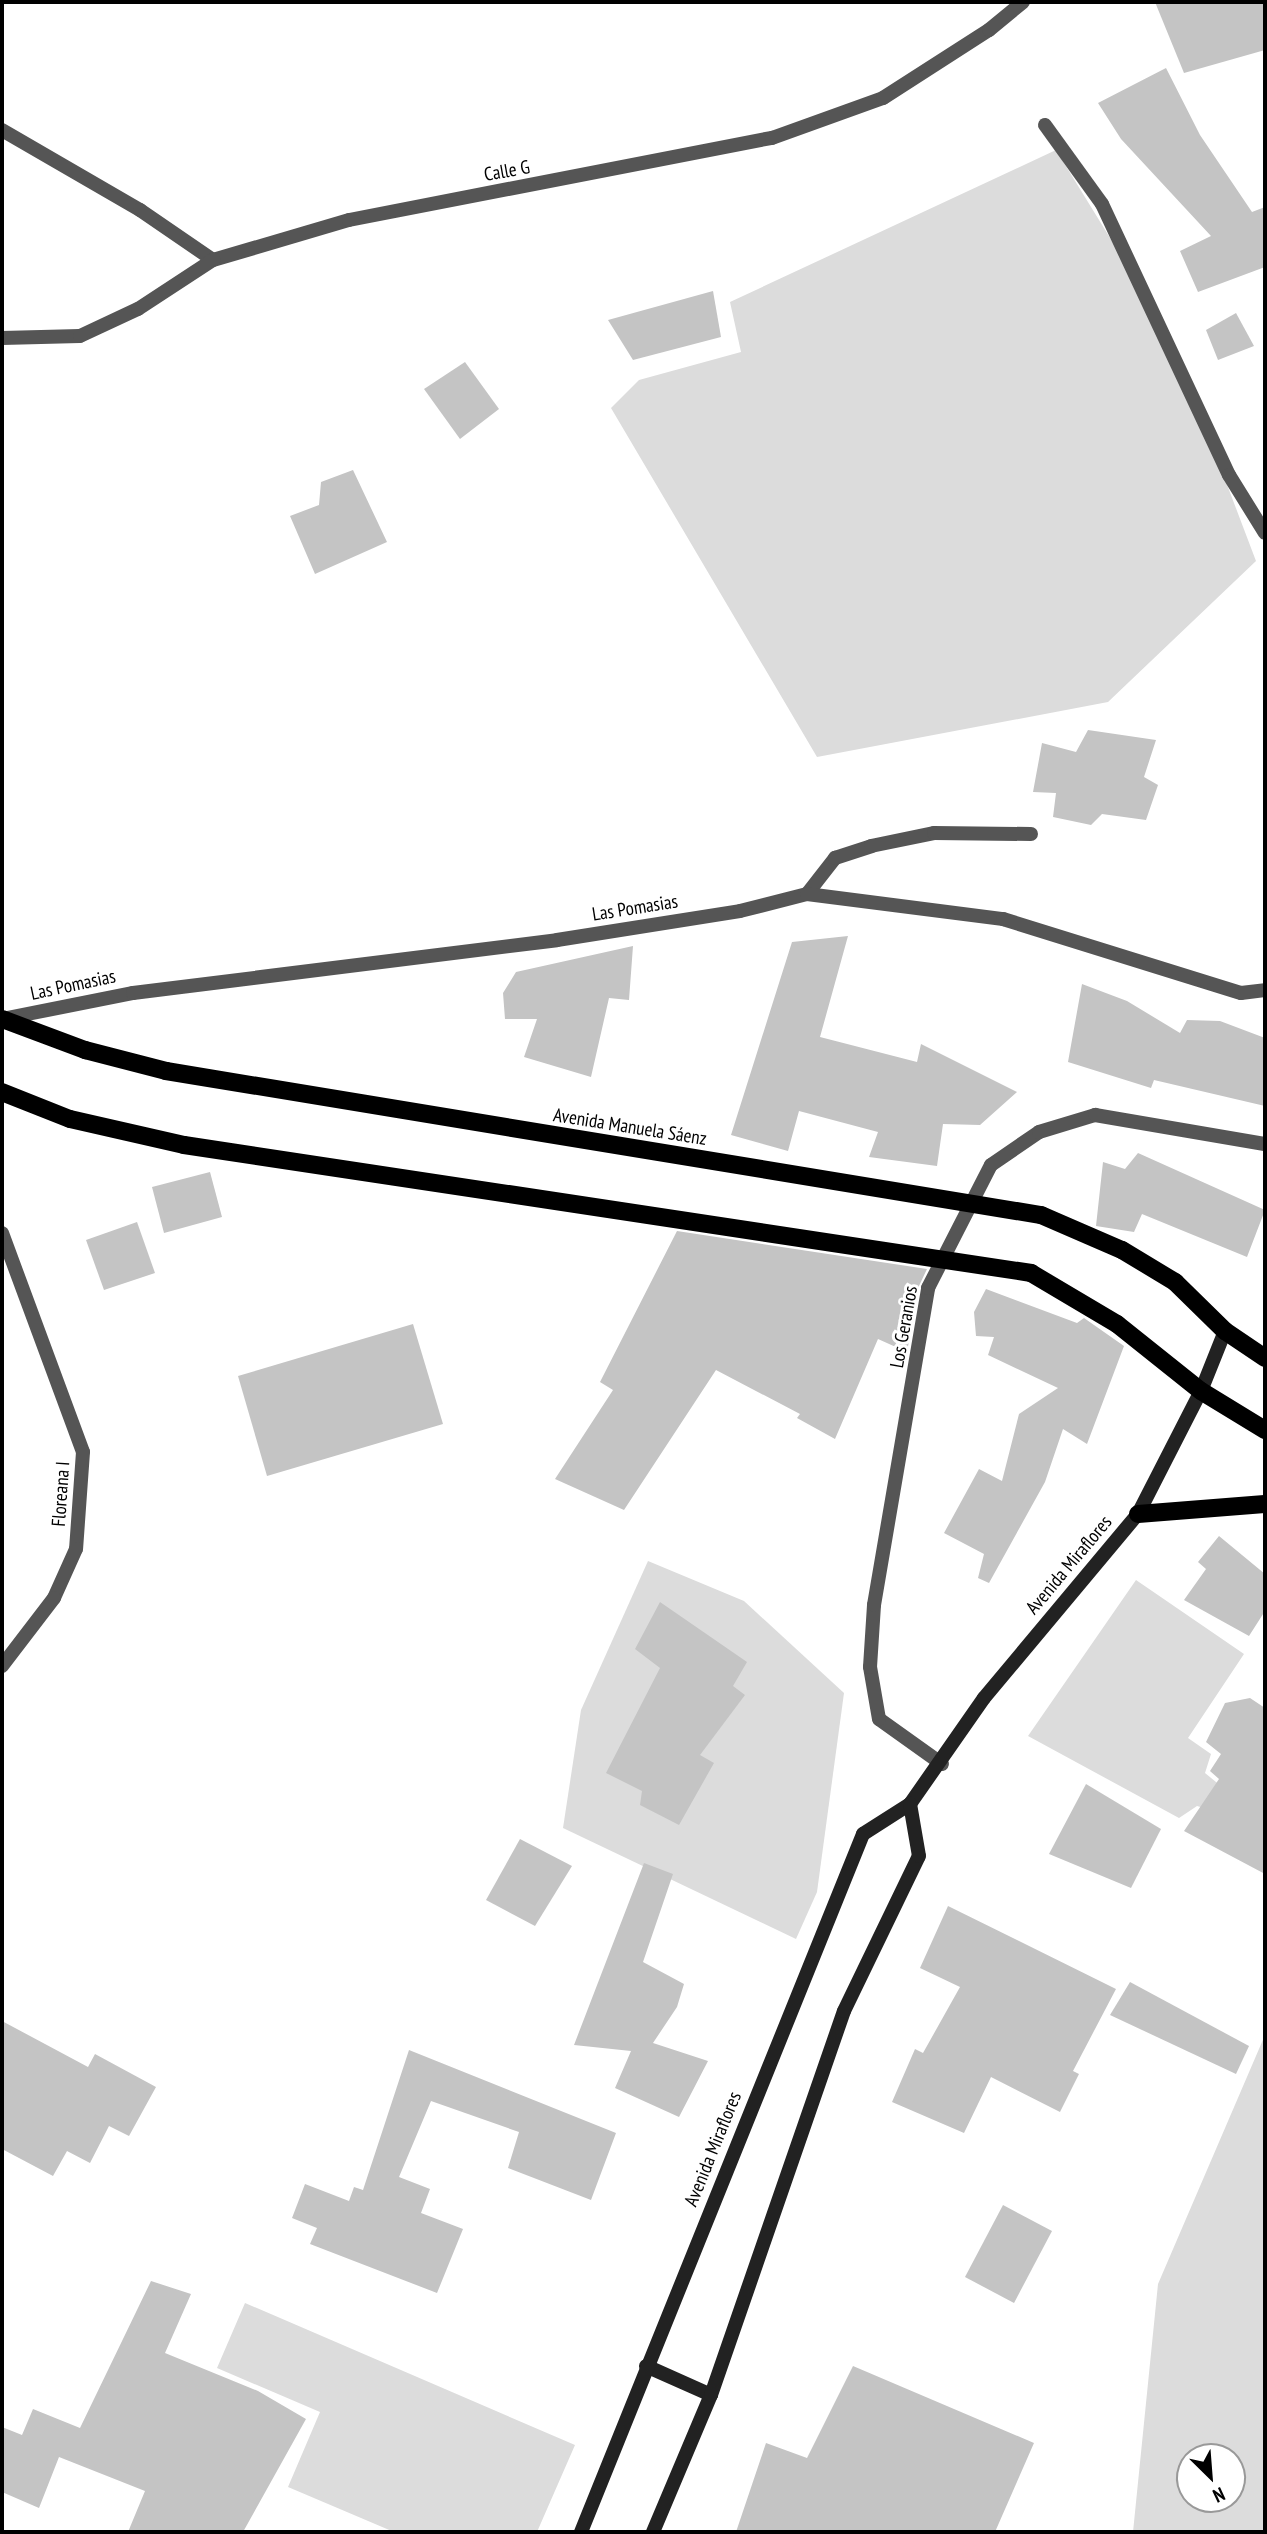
<!DOCTYPE html>
<html>
<head>
<meta charset="utf-8">
<style>
	body { margin:0 }
	#map { position:relative; width:1267px; height:2534px; overflow:hidden; background:#fff; font-family:"PT Sans Narrow",sans-serif }
	div>[style] { position:absolute }
	[style*='--x'] { left:calc(var(--x)*1px); top:calc(var(--y)*1px); width:calc(var(--w)*1px); rotate:calc(var(--a)*1deg) }
	.green>* { inset:0; background:#dcdcdc }
	.building>* { inset:0; background:#c4c4c4 }
	.service>* { height:14px; margin:-7px; padding:0 7px; transform-origin:7px; border-radius:7px; background:#555 }
	.minor>* { height:14px; margin:-7px; padding:0 7px; transform-origin:7px; border-radius:7px; background:#555 }
	.tertiary>* { height:14px; margin:-7px; padding:0 7px; transform-origin:7px; border-radius:7px; background:#555 }
	.secondary>* { height:14px; margin:-7px; padding:0 7px; transform-origin:7px; border-radius:7px; background:#222 }
	.primary>* { height:18px; margin:-9px; padding:0 9px; transform-origin:9px; border-radius:9px; background:#000 }
	span { translate:-50% -50%; white-space:nowrap; text-align:center; line-height:1.15; -webkit-text-stroke:6px #fff; paint-order:stroke }
	.street-label { font-size:19px; color:#000 }
	.frame { position:absolute; inset:0; border:4px solid #000; pointer-events:none }
	.north { position:absolute; left:1176px; top:2443px; width:70px; height:70px; box-sizing:border-box; background:#fff; border:2px solid #999; border-radius:50%; rotate:155deg; font-size:19px; font-weight:700; line-height:28px; text-align:center; color:#000 }
	.north::after { content:''; display:block; margin:auto; width:24px; height:32px; background:#000; clip-path:polygon(50% 0,100% 100%,50% 72%,0 100%) }
</style>
</head>
<body>
<div id="map">
	<div class="green">
		<div style="clip-path:polygon(1056px 150px,1171px 337px,1256px 561px,1108px 702px,817px 757px,611px 408px,639px 380px,741px 352px,730px 302px)"></div>
		<div style="clip-path:polygon(648px 1561px,744px 1601px,844px 1693px,817px 1892px,796px 1939px,563px 1828px,581px 1710px)"></div>
		<div style="clip-path:polygon(1136px 1580px,1244px 1654px,1188px 1738px,1211px 1754px,1205px 1773px,1238px 1800px,1222px 1813px,1197px 1806px,1179px 1818px,1028px 1736px)"></div>
		<div style="clip-path:polygon(evenodd,1265px 2035px,1265px 2532px,1133px 2532px,1158px 2284px,1265px 2035px,1232px 2457px,1232px 2499px,1190px 2499px,1190px 2457px,1232px 2457px)"></div>
		<div style="clip-path:polygon(245px 2303px,575px 2445px,537px 2532px,394px 2532px,288px 2487px,320px 2412px,217px 2368px)"></div>
	</div>
	<div class="building">
		<div style="clip-path:polygon(1155px 2px,1265px 2px,1265px 50px,1184px 73px)"></div>
		<div style="clip-path:polygon(1166px 68px,1200px 135px,1252px 212px,1265px 207px,1265px 267px,1198px 292px,1180px 251px,1211px 236px,1121px 139px,1098px 103px)"></div>
		<div style="clip-path:polygon(713px 291px,721px 337px,633px 360px,608px 320px)"></div>
		<div style="clip-path:polygon(1236px 313px,1254px 346px,1218px 360px,1206px 330px)"></div>
		<div style="clip-path:polygon(465px 362px,499px 409px,460px 439px,424px 389px)"></div>
		<div style="clip-path:polygon(353px 470px,387px 542px,315px 574px,290px 516px,319px 505px,321px 482px)"></div>
		<div style="clip-path:polygon(1088px 730px,1156px 740px,1144px 777px,1158px 785px,1146px 820px,1102px 814px,1091px 825px,1053px 817px,1056px 793px,1033px 792px,1042px 743px,1076px 752px)"></div>
		<div style="clip-path:polygon(848px 936px,820px 1037px,917px 1062px,921px 1044px,1017px 1092px,980px 1125px,943px 1124px,937px 1166px,869px 1157px,878px 1132px,799px 1111px,788px 1151px,731px 1135px,792px 942px)"></div>
		<div style="clip-path:polygon(633px 946px,629px 1000px,609px 998px,591px 1077px,524px 1057px,537px 1019px,505px 1019px,503px 993px,516px 972px)"></div>
		<div style="clip-path:polygon(1082px 984px,1127px 1001px,1180px 1033px,1187px 1020px,1220px 1021px,1265px 1038px,1265px 1106px,1154px 1080px,1151px 1088px,1068px 1062px)"></div>
		<div style="clip-path:polygon(1138px 1153px,1265px 1210px,1247px 1257px,1142px 1214px,1134px 1232px,1096px 1226px,1103px 1162px,1125px 1169px)"></div>
		<div style="clip-path:polygon(210px 1172px,222px 1217px,164px 1233px,152px 1187px)"></div>
		<div style="clip-path:polygon(137px 1222px,155px 1273px,104px 1290px,86px 1240px)"></div>
		<div style="clip-path:polygon(677px 1231px,927px 1269px,919px 1286px,907px 1352px,878px 1339px,835px 1439px,797px 1418px,800px 1414px,716px 1370px,624px 1510px,555px 1479px,613px 1390px,600px 1382px)"></div>
		<div style="clip-path:polygon(986px 1289px,1077px 1323px,1084px 1318px,1124px 1346px,1087px 1444px,1063px 1429px,1045px 1482px,989px 1583px,978px 1578px,984px 1554px,944px 1533px,979px 1469px,1002px 1481px,1019px 1414px,1058px 1388px,988px 1355px,994px 1337px,976px 1336px,974px 1312px)"></div>
		<div style="clip-path:polygon(413px 1324px,443px 1424px,267px 1476px,238px 1376px)"></div>
		<div style="clip-path:polygon(1219px 1536px,1265px 1574px,1265px 1611px,1249px 1636px,1184px 1600px,1206px 1569px,1198px 1562px)"></div>
		<div style="clip-path:polygon(660px 1602px,747px 1662px,733px 1686px,745px 1695px,700px 1755px,714px 1763px,679px 1825px,640px 1805px,642px 1791px,606px 1773px,660px 1668px,635px 1649px)"></div>
		<div style="clip-path:polygon(1250px 1698px,1265px 1708px,1265px 1874px,1184px 1831px,1219px 1779px,1210px 1771px,1221px 1754px,1206px 1742px,1225px 1703px)"></div>
		<div style="clip-path:polygon(1086px 1784px,1161px 1829px,1131px 1888px,1049px 1854px)"></div>
		<div style="clip-path:polygon(520px 1839px,572px 1866px,535px 1926px,486px 1900px)"></div>
		<div style="clip-path:polygon(644px 1863px,673px 1874px,643px 1962px,684px 1984px,677px 2007px,653px 2043px,708px 2061px,679px 2117px,615px 2088px,631px 2051px,574px 2045px)"></div>
		<div style="clip-path:polygon(948px 1906px,1116px 1989px,1073px 2071px,1079px 2074px,1060px 2112px,991px 2077px,964px 2133px,892px 2102px,915px 2049px,923px 2053px,960px 1987px,920px 1968px)"></div>
		<div style="clip-path:polygon(1130px 1982px,1249px 2046px,1236px 2074px,1110px 2015px)"></div>
		<div style="clip-path:polygon(2px 2021px,88px 2067px,95px 2054px,156px 2087px,129px 2136px,109px 2126px,90px 2163px,67px 2151px,53px 2176px,2px 2149px)"></div>
		<div style="clip-path:polygon(409px 2050px,616px 2133px,591px 2200px,508px 2168px,519px 2132px,431px 2101px,399px 2177px,430px 2189px,421px 2213px,463px 2229px,437px 2293px,310px 2244px,317px 2228px,292px 2218px,305px 2184px,349px 2201px,354px 2187px,363px 2190px)"></div>
		<div style="clip-path:polygon(1003px 2205px,1052px 2231px,1014px 2303px,965px 2277px)"></div>
		<div style="clip-path:polygon(151px 2281px,191px 2294px,165px 2353px,258px 2391px,306px 2419px,243px 2532px,128px 2532px,145px 2491px,59px 2457px,39px 2508px,2px 2492px,2px 2427px,22px 2435px,33px 2409px,80px 2428px)"></div>
		<div style="clip-path:polygon(853px 2366px,1034px 2443px,995px 2532px,736px 2532px,766px 2443px,807px 2458px)"></div>
	</div>
	<div class="service">
		<div style="--x:807;--y:894;--w:46;--a:-52.1"></div>
		<div style="--x:835;--y:858;--w:38;--a:-18"></div>
		<div style="--x:871;--y:846;--w:64;--a:-11.7"></div>
		<div style="--x:934;--y:833;--w:97;--a:0.6"></div>
	</div>
	<div class="minor">
		<div style="--x:1045;--y:125;--w:97;--a:54.2"></div>
		<div style="--x:1102;--y:204;--w:299;--a:64.9"></div>
		<div style="--x:1229;--y:475;--w:68;--a:58.2"></div>
		<div style="--x:2;--y:130;--w:160;--a:30.1"></div>
		<div style="--x:140;--y:210;--w:88;--a:34.4"></div>
		<div style="--x:213;--y:260;--w:142;--a:-16.4"></div>
		<div style="--x:349;--y:220;--w:431;--a:-11"></div>
		<div style="--x:772;--y:138;--w:118;--a:-19.8"></div>
		<div style="--x:883;--y:98;--w:126;--a:-32.7"></div>
		<div style="--x:989;--y:30;--w:44;--a:-39.5"></div>
		<div style="--x:2;--y:338;--w:78;--a:-1.5"></div>
		<div style="--x:80;--y:336;--w:64;--a:-25"></div>
		<div style="--x:138;--y:309;--w:90;--a:-33.2"></div>
		<div style="--x:2;--y:1019;--w:134;--a:-11.2"></div>
		<div style="--x:133;--y:993;--w:427;--a:-7.1"></div>
		<div style="--x:557;--y:940;--w:185;--a:-9"></div>
		<div style="--x:740;--y:911;--w:69;--a:-14.2"></div>
		<div style="--x:807;--y:894;--w:198;--a:7.3"></div>
		<div style="--x:1003;--y:919;--w:249;--a:17.3"></div>
		<div style="--x:1241;--y:993;--w:24;--a:-7"></div>
		<div style="--x:2;--y:1233;--w:233;--a:69.7"></div>
		<div style="--x:83;--y:1452;--w:97;--a:94.1"></div>
		<div style="--x:76;--y:1549;--w:54;--a:114.2"></div>
		<div style="--x:54;--y:1598;--w:86;--a:127.4"></div>
	</div>
	<div class="tertiary">
		<div style="--x:942;--y:1764;--w:77;--a:-144.5"></div>
		<div style="--x:879;--y:1719;--w:53;--a:-99.8"></div>
		<div style="--x:870;--y:1667;--w:62;--a:-86.3"></div>
		<div style="--x:874;--y:1605;--w:322;--a:-80.3"></div>
		<div style="--x:928;--y:1288;--w:138;--a:-62.9"></div>
		<div style="--x:991;--y:1165;--w:58;--a:-34.5"></div>
		<div style="--x:1039;--y:1132;--w:59;--a:-16.9"></div>
		<div style="--x:1095;--y:1115;--w:172;--a:9.7"></div>
	</div>
	<div class="secondary">
		<div style="--x:646;--y:2366;--w:71;--a:24"></div>
		<div style="--x:581;--y:2532;--w:753;--a:-68"></div>
		<div style="--x:863;--y:1834;--w:56;--a:-32.6"></div>
		<div style="--x:910;--y:1804;--w:129;--a:-55.1"></div>
		<div style="--x:984;--y:1698;--w:240;--a:-50.1"></div>
		<div style="--x:1138;--y:1514;--w:138;--a:-62.9"></div>
		<div style="--x:1201;--y:1391;--w:65;--a:-68.2"></div>
		<div style="--x:653;--y:2532;--w:149;--a:-67.1"></div>
		<div style="--x:711;--y:2395;--w:406;--a:-70.9"></div>
		<div style="--x:844;--y:2011;--w:172;--a:-64.2"></div>
		<div style="--x:919;--y:1856;--w:53;--a:-99.8"></div>
	</div>
	<div class="primary">
		<div style="--x:2;--y:1019;--w:89;--a:20.5"></div>
		<div style="--x:85;--y:1050;--w:84;--a:14.5"></div>
		<div style="--x:166;--y:1071;--w:887;--a:9.35"></div>
		<div style="--x:1041;--y:1215;--w:88;--a:23.4"></div>
		<div style="--x:1122;--y:1250;--w:62;--a:31.1"></div>
		<div style="--x:1175;--y:1282;--w:70;--a:44.4"></div>
		<div style="--x:1225;--y:1331;--w:48;--a:34"></div>
		<div style="--x:2;--y:1092;--w:73;--a:21.7"></div>
		<div style="--x:70;--y:1119;--w:117;--a:12.8"></div>
		<div style="--x:184;--y:1145;--w:857;--a:8.59"></div>
		<div style="--x:1031;--y:1273;--w:100;--a:30.7"></div>
		<div style="--x:1117;--y:1324;--w:107;--a:38.6"></div>
		<div style="--x:1201;--y:1391;--w:75;--a:31.4"></div>
		<div style="--x:1138;--y:1514;--w:127;--a:-4.5"></div>
	</div>
	<div class="street-label">
		<span style="left:507px;top:171px;rotate:-10deg">Calle G</span>
		<span style="left:635px;top:908px;rotate:-9deg">Las Pomasias</span>
		<span style="left:73px;top:985px;rotate:-12deg">Las Pomasias</span>
		<span style="left:630px;top:1127px;rotate:9deg">Avenida Manuela Sáenz</span>
		<span style="left:904px;top:1327px;rotate:-80deg">Los Geranios</span>
		<span style="left:61px;top:1494px;rotate:-86deg">Floreana I</span>
		<span style="left:1069px;top:1565px;rotate:-50deg">Avenida Miraflores</span>
		<span style="left:713px;top:2149px;rotate:-68deg">Avenida Miraflores</span>
	</div>
	<div class="frame"></div>
	<div class="north">N</div>
</div>
</body>
</html>
